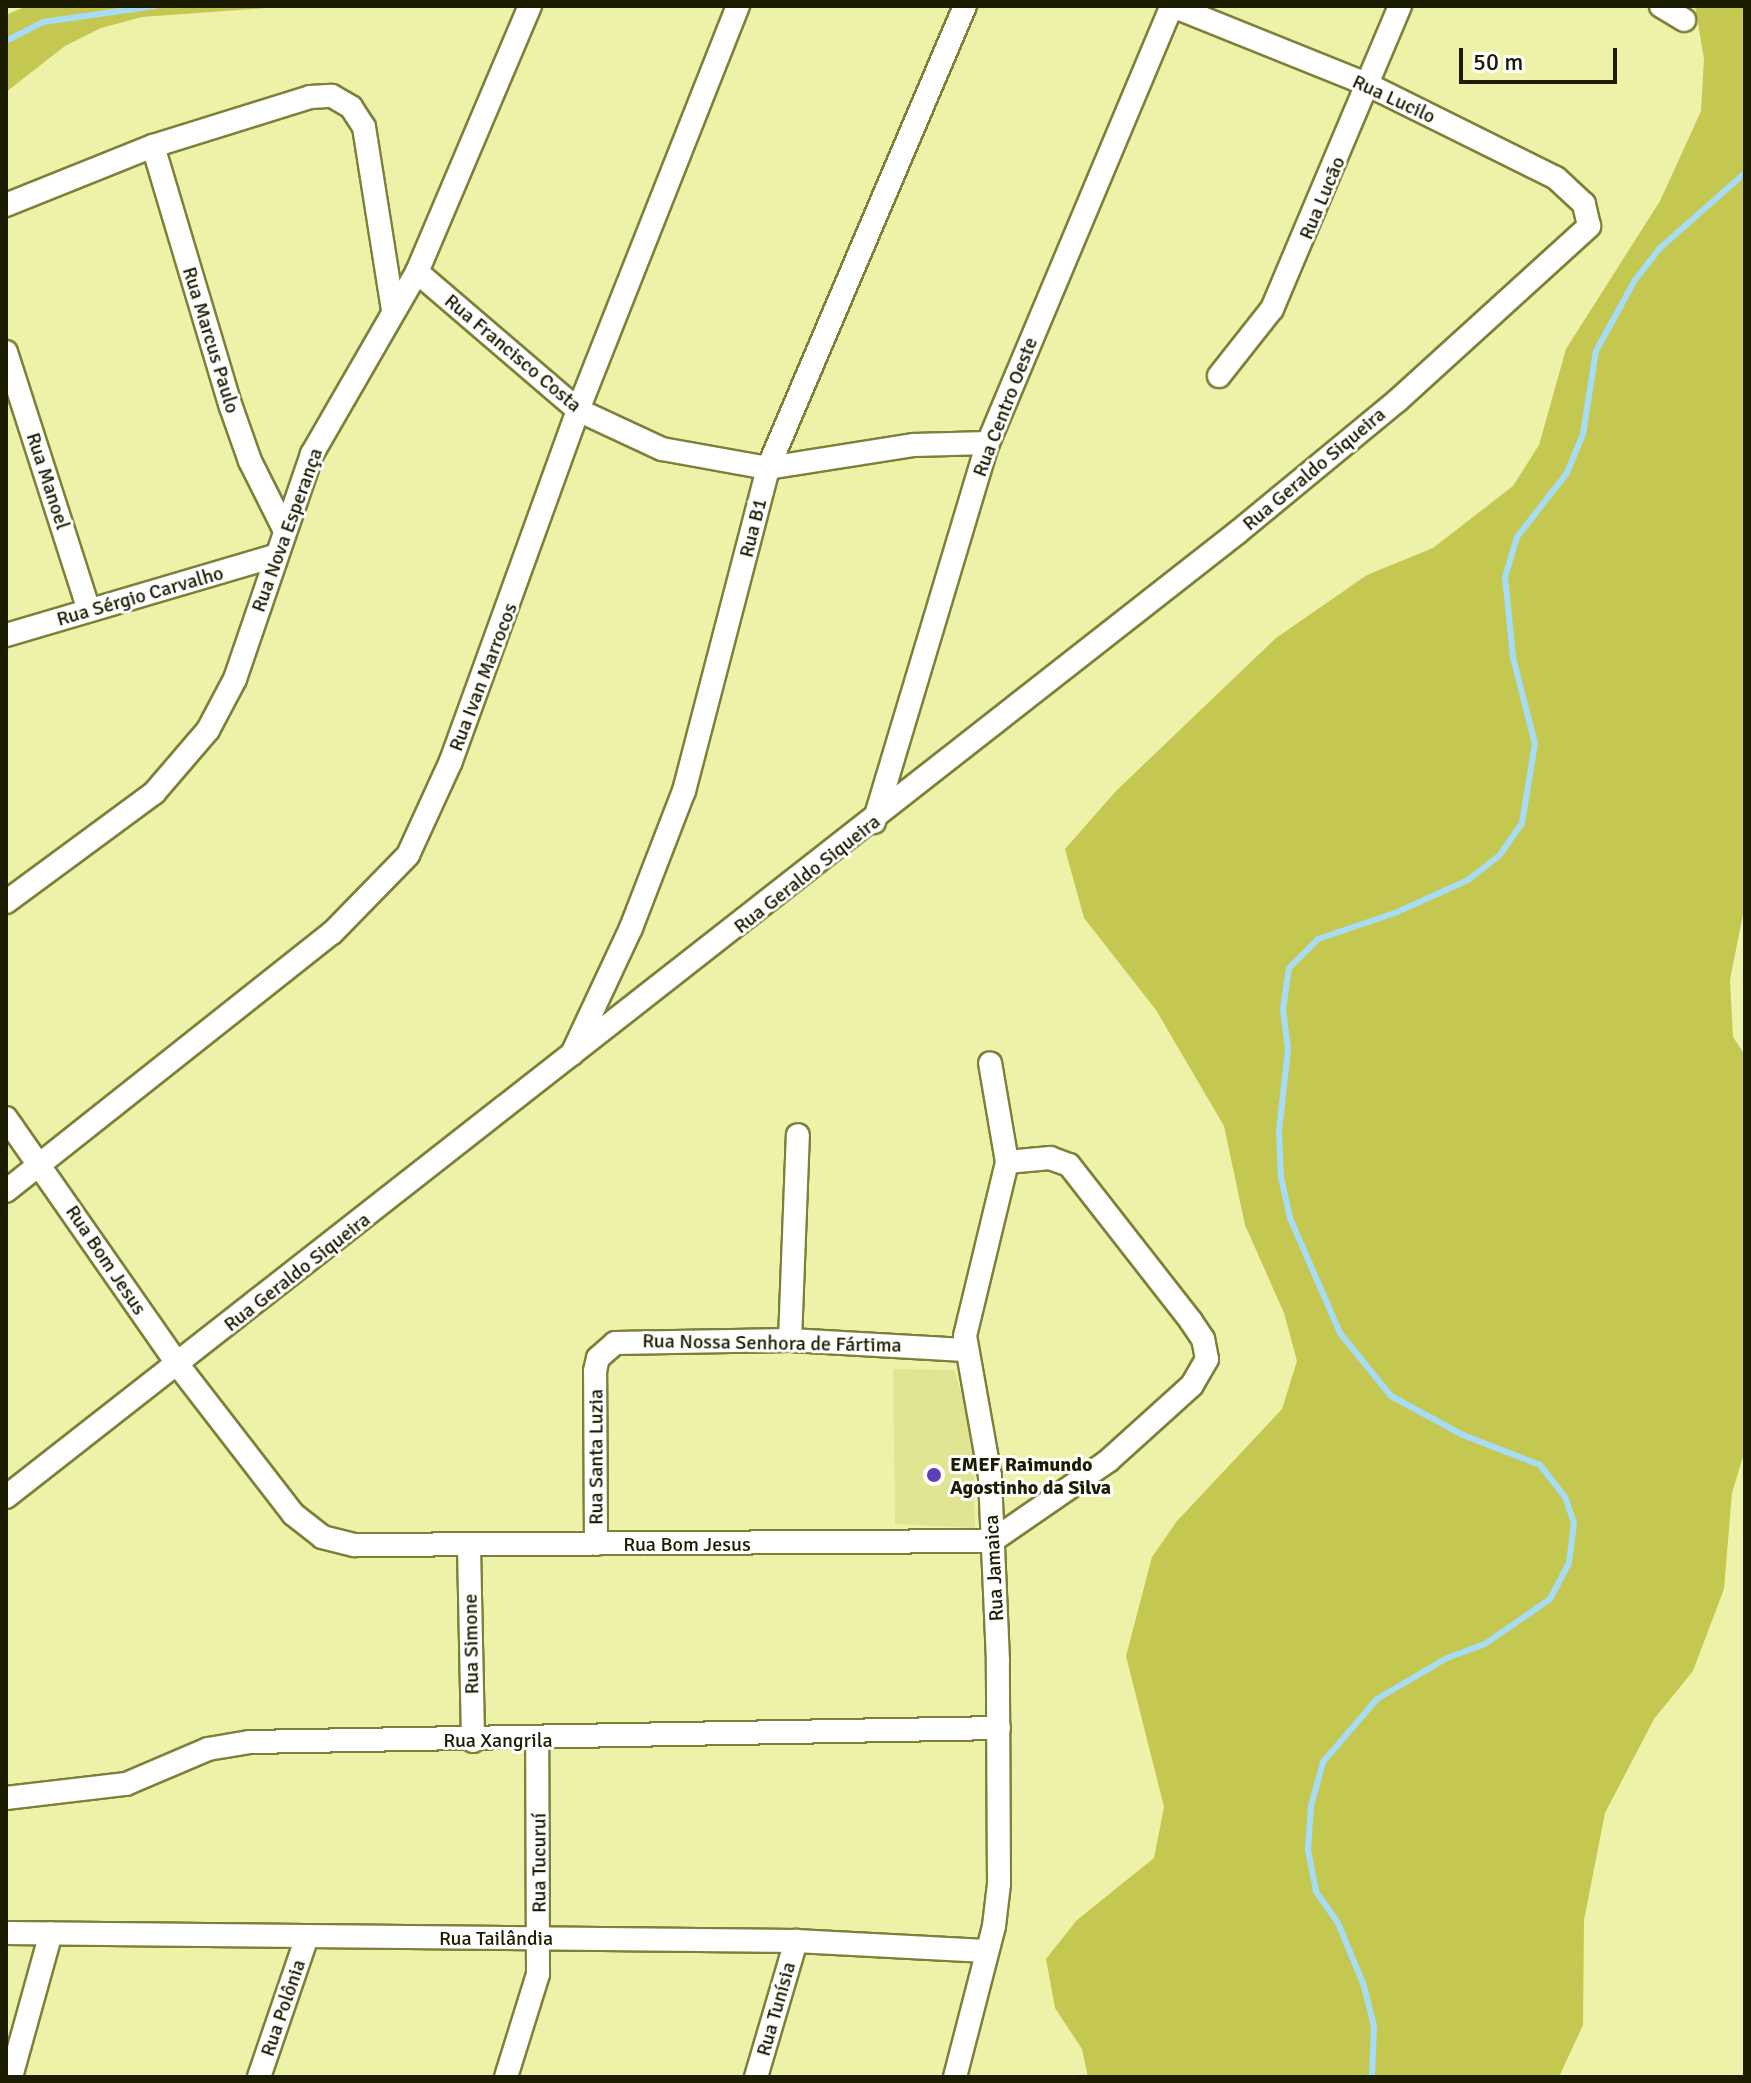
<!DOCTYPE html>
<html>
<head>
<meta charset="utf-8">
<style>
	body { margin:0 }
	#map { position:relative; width:1751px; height:2083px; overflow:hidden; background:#edf2a8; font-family:Signika,sans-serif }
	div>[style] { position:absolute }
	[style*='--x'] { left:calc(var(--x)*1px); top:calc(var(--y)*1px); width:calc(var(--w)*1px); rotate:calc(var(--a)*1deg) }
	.built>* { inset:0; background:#e1e593 }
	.green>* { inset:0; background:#c5c850 }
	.stream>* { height:6px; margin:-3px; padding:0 3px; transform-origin:3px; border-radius:3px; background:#a7dcf7 }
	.roads { filter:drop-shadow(2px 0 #7d8039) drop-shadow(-2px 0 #7d8039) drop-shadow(0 2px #7d8039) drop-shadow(0 -2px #7d8039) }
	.minor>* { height:22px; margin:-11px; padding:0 11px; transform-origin:11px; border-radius:11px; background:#fff }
	.dots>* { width:22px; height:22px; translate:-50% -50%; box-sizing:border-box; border:4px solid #fff; border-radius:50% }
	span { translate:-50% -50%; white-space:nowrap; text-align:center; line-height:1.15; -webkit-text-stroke:6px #fff; paint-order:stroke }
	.street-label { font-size:20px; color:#1b1c00 }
	.poi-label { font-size:20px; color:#1b1c00; font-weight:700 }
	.left { translate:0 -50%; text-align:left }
	.frame { position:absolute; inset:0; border:8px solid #1b1c00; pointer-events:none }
	.scale { position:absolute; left:1459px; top:48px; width:158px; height:36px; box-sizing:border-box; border:4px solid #1b1c00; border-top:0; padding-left:10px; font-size:24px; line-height:28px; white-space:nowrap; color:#1b1c00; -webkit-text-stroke:6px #fff; paint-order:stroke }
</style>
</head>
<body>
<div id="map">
	<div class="built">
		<div style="clip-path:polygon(893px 1369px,954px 1370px,972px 1426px,975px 1528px,895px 1524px)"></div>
	</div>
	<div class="green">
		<div style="clip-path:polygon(27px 6px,295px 6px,142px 17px,101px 28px,65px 46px,6px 92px,6px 15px)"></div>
		<div style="clip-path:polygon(1695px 6px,1745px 6px,1745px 904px,1730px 980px,1733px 1037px,1745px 1055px,1745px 1450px,1732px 1493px,1724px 1589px,1693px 1671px,1654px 1719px,1605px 1813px,1584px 1920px,1583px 2025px,1559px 2077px,1088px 2077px,1082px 2049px,1055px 2008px,1046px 1959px,1077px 1920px,1154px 1858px,1164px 1807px,1126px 1656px,1152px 1557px,1177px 1521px,1282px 1409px,1297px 1361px,1284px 1313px,1245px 1225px,1224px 1126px,1156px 1010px,1084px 918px,1065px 849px,1116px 791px,1276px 638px,1367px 575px,1433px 548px,1513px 486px,1539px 445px,1566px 349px,1660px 201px,1701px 111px,1704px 59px)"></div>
	</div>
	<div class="stream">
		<div style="--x:6;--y:41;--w:42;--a:-27.2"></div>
		<div style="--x:43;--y:22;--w:114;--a:-8.1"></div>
		<div style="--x:1372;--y:2077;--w:51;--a:-87.8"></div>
		<div style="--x:1374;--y:2026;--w:41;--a:-104"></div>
		<div style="--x:1364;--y:1986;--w:68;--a:-112.4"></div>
		<div style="--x:1338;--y:1923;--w:39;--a:-125"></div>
		<div style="--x:1316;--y:1891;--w:42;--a:-101"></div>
		<div style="--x:1308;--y:1850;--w:44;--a:-86.1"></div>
		<div style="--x:1311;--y:1806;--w:46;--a:-74.7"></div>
		<div style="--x:1323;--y:1762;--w:83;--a:-49.4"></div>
		<div style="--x:1377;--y:1699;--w:81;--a:-30.4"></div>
		<div style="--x:1447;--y:1658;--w:40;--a:-20.2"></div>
		<div style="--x:1485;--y:1644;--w:79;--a:-34.7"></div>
		<div style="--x:1550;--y:1599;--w:41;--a:-62.2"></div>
		<div style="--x:1569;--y:1563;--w:40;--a:-82.9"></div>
		<div style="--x:1574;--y:1523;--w:28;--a:-109"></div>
		<div style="--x:1565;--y:1497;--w:41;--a:-128"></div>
		<div style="--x:1540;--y:1465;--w:83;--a:-158.7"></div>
		<div style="--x:1463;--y:1435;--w:82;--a:-151.6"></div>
		<div style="--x:1391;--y:1396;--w:81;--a:-129"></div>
		<div style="--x:1340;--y:1333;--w:125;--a:-113.5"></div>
		<div style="--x:1290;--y:1218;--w:42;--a:-102.4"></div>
		<div style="--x:1281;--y:1177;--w:46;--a:-92.5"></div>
		<div style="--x:1279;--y:1131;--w:82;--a:-83.7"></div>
		<div style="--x:1288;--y:1049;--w:40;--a:-97.1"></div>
		<div style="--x:1283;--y:1009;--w:41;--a:-81.7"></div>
		<div style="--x:1289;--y:968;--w:41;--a:-45"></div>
		<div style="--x:1318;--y:939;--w:81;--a:-18.7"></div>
		<div style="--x:1395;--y:913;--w:80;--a:-24.3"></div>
		<div style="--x:1468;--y:880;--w:39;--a:-38"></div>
		<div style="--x:1499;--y:856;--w:40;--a:-55.1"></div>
		<div style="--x:1522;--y:823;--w:80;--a:-80.7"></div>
		<div style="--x:1535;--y:744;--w:90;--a:-104.2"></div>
		<div style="--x:1513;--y:657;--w:80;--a:-95.7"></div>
		<div style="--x:1505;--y:577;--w:42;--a:-73.3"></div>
		<div style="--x:1517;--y:537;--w:81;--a:-52"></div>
		<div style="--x:1567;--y:473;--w:42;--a:-67.7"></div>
		<div style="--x:1583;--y:434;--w:84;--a:-81.1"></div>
		<div style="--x:1596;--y:351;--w:81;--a:-61.2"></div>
		<div style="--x:1635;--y:280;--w:39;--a:-52"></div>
		<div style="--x:1659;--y:249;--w:115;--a:-41.5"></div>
	</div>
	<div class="roads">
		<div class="minor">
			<div style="--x:1661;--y:6;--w:27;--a:31"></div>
			<div style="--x:153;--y:146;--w:272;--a:73.4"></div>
			<div style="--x:231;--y:407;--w:57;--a:70.6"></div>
			<div style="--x:250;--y:461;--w:76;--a:63.4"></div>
			<div style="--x:6;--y:205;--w:158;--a:-21.9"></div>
			<div style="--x:153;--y:146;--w:164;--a:-17.3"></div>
			<div style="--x:310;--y:97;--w:22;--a:-3"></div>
			<div style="--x:332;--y:96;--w:22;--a:30"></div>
			<div style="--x:351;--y:107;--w:24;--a:57"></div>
			<div style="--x:364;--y:127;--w:186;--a:81"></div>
			<div style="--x:417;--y:272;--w:212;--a:40.6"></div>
			<div style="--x:578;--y:410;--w:93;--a:24.9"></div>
			<div style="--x:662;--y:449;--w:108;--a:10.2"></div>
			<div style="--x:768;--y:468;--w:148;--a:-9"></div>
			<div style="--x:914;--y:445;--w:74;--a:-1.5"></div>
			<div style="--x:6;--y:352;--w:271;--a:72.2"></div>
			<div style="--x:1219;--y:376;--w:85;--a:-51.7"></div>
			<div style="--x:1272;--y:309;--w:329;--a:-67.1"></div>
			<div style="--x:6;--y:635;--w:280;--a:-16.4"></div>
			<div style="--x:874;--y:822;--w:396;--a:-73.3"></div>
			<div style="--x:988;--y:443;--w:474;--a:-67.2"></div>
			<div style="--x:6;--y:902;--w:184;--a:-36.4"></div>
			<div style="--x:154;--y:793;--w:83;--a:-49.4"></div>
			<div style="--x:208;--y:730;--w:58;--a:-62.1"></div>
			<div style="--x:235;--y:679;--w:238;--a:-71.1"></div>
			<div style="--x:312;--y:454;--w:210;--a:-60"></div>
			<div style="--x:417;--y:272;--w:289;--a:-67"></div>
			<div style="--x:572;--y:1054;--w:139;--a:-64.9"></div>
			<div style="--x:631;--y:928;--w:147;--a:-68.9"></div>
			<div style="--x:684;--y:791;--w:334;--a:-75.4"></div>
			<div style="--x:768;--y:468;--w:502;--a:-66.91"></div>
			<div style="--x:6;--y:1118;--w:301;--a:55.1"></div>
			<div style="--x:178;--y:1365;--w:188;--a:52.3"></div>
			<div style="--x:293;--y:1514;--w:37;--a:38"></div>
			<div style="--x:322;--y:1537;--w:34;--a:14"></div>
			<div style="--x:355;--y:1545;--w:637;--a:-0.36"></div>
			<div style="--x:992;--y:1541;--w:141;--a:-34.6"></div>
			<div style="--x:1108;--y:1461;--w:113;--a:-42.1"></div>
			<div style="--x:1192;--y:1385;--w:30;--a:-60"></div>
			<div style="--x:1207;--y:1359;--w:20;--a:-101"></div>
			<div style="--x:1203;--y:1339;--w:22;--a:-124"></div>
			<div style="--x:1191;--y:1321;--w:198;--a:-128"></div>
			<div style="--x:1069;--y:1165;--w:20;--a:-160"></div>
			<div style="--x:1050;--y:1158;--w:43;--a:174.7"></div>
			<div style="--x:6;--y:1191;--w:416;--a:-38.4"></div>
			<div style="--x:332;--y:933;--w:109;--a:-45.7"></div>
			<div style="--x:408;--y:855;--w:103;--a:-65.4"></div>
			<div style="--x:451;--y:761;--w:373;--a:-70.1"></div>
			<div style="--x:578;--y:410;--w:435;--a:-68.4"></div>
			<div style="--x:790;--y:1340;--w:205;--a:-87.8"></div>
			<div style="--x:6;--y:1497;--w:1565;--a:-38.07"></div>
			<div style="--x:1238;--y:532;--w:206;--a:-39.5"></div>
			<div style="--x:1397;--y:401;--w:260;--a:-42.3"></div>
			<div style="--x:1589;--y:226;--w:23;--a:-103"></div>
			<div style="--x:1584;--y:204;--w:38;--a:-137"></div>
			<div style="--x:1556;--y:178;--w:209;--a:-153.6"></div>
			<div style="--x:1369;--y:85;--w:212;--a:-158.1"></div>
			<div style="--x:596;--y:1544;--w:173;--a:-90.3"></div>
			<div style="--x:595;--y:1371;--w:13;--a:-77"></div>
			<div style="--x:598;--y:1358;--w:23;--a:-41"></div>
			<div style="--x:615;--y:1343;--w:175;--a:-1"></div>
			<div style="--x:790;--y:1340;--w:175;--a:3.3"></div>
			<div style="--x:469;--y:1547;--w:194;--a:88.8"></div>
			<div style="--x:6;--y:1798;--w:121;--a:-6.7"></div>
			<div style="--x:126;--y:1784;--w:89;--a:-23.1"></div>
			<div style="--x:208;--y:1749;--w:43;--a:-9.5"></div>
			<div style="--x:250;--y:1742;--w:749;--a:-1.07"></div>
			<div style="--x:6;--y:1933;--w:790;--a:0.58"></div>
			<div style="--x:796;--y:1941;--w:190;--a:3"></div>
			<div style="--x:11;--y:2077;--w:149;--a:-74.5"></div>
			<div style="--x:259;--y:2077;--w:145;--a:-71.1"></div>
			<div style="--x:506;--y:2077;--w:108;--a:-72.7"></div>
			<div style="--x:538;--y:1974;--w:233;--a:-90.2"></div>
			<div style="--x:756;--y:2077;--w:142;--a:-73.6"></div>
			<div style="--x:955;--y:2077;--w:156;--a:-75.5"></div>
			<div style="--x:994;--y:1926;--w:42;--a:-83.2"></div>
			<div style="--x:999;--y:1884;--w:223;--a:-90.3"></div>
			<div style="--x:998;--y:1661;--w:185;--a:-92.5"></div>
			<div style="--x:990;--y:1476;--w:142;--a:-100.1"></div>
			<div style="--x:965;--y:1336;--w:179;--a:-76.4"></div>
			<div style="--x:1007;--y:1162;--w:100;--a:-99.7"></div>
		</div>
	</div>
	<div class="dots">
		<div style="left:934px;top:1475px;background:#603eb6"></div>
	</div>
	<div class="street-label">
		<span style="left:1394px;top:99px;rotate:25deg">Rua Lucilo</span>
		<span style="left:1322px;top:198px;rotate:-67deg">Rua Lucão</span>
		<span style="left:211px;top:340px;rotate:73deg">Rua Marcus Paulo</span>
		<span style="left:513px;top:353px;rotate:40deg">Rua Francisco Costa</span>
		<span style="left:1005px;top:407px;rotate:-69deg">Rua Centro Oeste</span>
		<span style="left:1314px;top:469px;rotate:-40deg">Rua Geraldo Siqueira</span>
		<span style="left:48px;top:481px;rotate:72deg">Rua Manoel</span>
		<span style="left:753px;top:528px;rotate:-76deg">Rua B1</span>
		<span style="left:287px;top:530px;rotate:-70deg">Rua Nova Esperança</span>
		<span style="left:140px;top:596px;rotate:-16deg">Rua Sérgio Carvalho</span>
		<span style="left:483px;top:677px;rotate:-69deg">Rua Ivan Marrocos</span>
		<span style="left:807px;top:874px;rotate:-38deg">Rua Geraldo Siqueira</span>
		<span style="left:106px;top:1260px;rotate:56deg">Rua Bom Jesus</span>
		<span style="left:297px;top:1272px;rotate:-38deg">Rua Geraldo Siqueira</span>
		<span style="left:772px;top:1343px;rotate:1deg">Rua Nossa Senhora de Fártima</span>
		<span style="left:596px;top:1457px;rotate:-90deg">Rua Santa Luzia</span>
		<span style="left:687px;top:1544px">Rua Bom Jesus</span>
		<span style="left:994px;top:1568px;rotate:-93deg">Rua Jamaica</span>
		<span style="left:471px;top:1644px;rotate:-91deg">Rua Simone</span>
		<span style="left:498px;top:1740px">Rua Xangrila</span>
		<span style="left:539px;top:1863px;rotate:-90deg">Rua Tucuruí</span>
		<span style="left:496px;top:1938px">Rua Tailândia</span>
		<span style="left:283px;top:2008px;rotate:-71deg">Rua Polônia</span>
		<span style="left:776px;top:2009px;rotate:-74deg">Rua Tunísia</span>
	</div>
	<div class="poi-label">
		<span class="left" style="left:950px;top:1476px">EMEF Raimundo<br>Agostinho da Silva</span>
	</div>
	<div class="frame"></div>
	<div class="scale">50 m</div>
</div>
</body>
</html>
